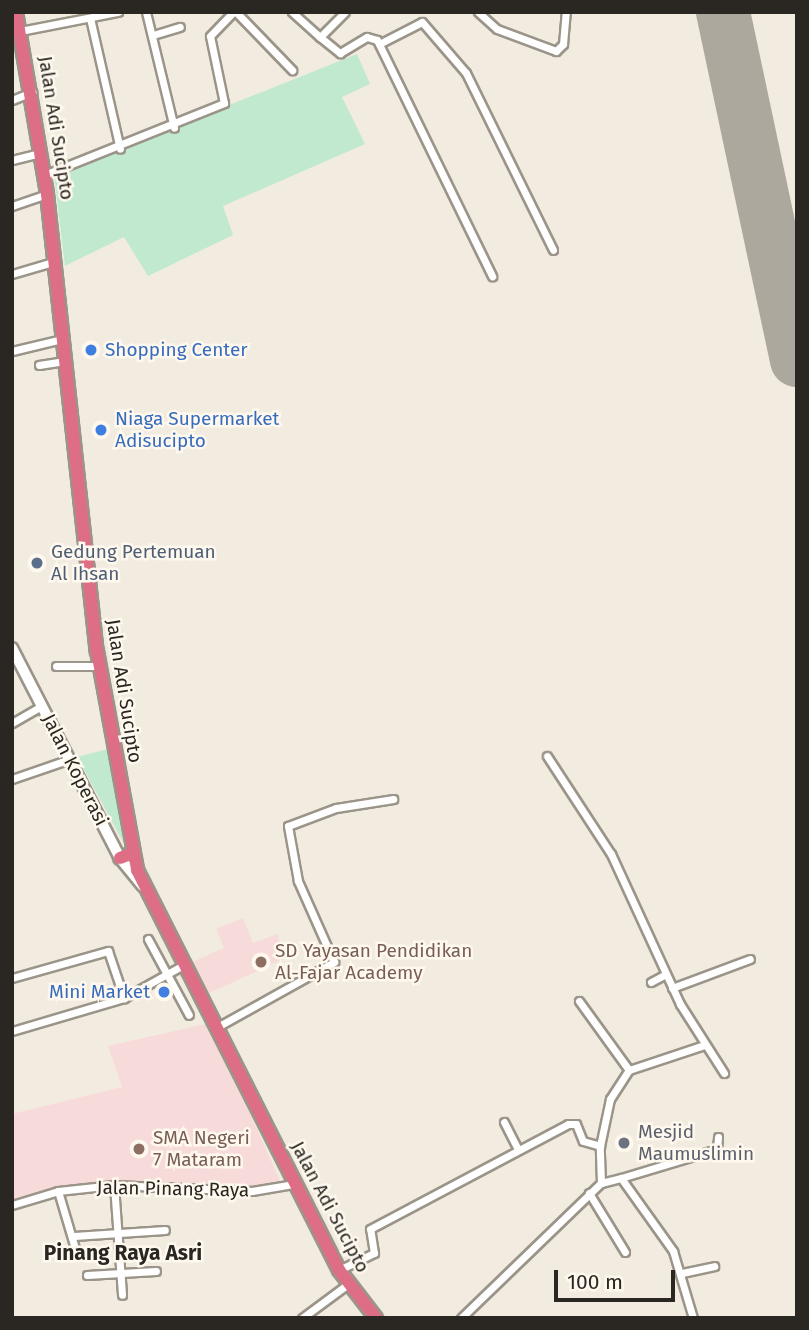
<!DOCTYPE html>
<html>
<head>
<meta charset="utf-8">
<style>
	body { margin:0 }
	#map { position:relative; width:809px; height:1330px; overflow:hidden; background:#f2ebdf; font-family:"Fira Sans",sans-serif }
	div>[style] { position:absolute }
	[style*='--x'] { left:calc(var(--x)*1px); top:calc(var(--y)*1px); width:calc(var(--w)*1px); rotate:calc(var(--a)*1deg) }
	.education>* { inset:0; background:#f6dbda }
	.green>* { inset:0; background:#c1e9d0 }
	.runway>* { height:54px; margin:-27px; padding:0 27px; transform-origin:27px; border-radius:27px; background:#ada89e }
	.roads { filter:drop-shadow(2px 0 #9b9489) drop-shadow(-2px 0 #9b9489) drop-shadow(0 2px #9b9489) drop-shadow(0 -2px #9b9489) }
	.street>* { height:7px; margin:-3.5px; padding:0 3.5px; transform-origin:3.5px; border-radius:3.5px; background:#fff }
	.secondary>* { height:10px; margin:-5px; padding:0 5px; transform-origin:5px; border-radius:5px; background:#fff }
	.highway>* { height:12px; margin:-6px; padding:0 6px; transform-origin:6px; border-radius:6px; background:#de6d86 }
	.dots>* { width:19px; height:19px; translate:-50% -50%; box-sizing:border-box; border:4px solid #fef8ee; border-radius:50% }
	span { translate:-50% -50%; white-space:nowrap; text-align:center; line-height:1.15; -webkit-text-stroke:5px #fef8ee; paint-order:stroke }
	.street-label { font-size:19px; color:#2a2722 }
	.shop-label { font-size:19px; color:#366cbe }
	.left { translate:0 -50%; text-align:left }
	.right { translate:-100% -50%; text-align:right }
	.service-label { font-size:19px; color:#4e5e75 }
	.education-label { font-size:19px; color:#785e54 }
	.worship-label { font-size:19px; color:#5b616d }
	.neighbourhood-label { font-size:21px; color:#2a2722; font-weight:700 }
	.frame { position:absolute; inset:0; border:14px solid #2a2722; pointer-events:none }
	.scale { position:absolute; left:554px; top:1270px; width:121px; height:32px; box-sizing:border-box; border:4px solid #2a2722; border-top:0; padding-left:9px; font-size:21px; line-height:24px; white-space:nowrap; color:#2a2722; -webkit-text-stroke:5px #fef8ee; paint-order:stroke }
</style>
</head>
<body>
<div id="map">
	<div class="education">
		<div style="clip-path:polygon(243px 918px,253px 943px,277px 934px,286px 958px,207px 994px,190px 963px,224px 948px,216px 929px)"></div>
		<div style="clip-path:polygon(210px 1023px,281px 1183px,257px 1191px,169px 1183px,64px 1192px,12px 1207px,12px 1114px,122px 1087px,108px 1046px)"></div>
	</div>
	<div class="green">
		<div style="clip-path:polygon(357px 54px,370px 84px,342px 97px,365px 144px,223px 206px,233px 235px,148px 276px,124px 237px,65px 266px,54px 175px)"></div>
		<div style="clip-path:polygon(108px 749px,129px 853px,77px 757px)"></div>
	</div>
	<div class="runway">
		<div style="--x:723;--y:12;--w:356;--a:78"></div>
	</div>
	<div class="roads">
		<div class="street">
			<div style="--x:146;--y:12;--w:119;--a:76.4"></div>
			<div style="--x:236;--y:12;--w:81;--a:46"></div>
			<div style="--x:292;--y:12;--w:38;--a:42"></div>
			<div style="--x:320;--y:37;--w:35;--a:-45"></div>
			<div style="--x:478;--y:12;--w:25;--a:42"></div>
			<div style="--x:497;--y:29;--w:63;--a:20.4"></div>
			<div style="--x:556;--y:51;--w:10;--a:-45"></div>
			<div style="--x:563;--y:44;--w:32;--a:-85"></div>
			<div style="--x:90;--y:18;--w:134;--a:77.1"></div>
			<div style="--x:20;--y:31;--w:100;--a:-11"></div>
			<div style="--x:153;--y:35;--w:28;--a:-17"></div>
			<div style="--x:320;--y:37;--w:26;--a:39"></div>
			<div style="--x:340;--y:53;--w:31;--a:-31"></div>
			<div style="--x:367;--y:37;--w:10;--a:17"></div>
			<div style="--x:377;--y:40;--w:263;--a:64"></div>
			<div style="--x:379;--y:44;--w:48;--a:-27.1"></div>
			<div style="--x:422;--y:22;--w:67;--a:49.2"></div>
			<div style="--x:466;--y:73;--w:197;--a:63.8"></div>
			<div style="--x:12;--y:100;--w:22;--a:-22"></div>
			<div style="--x:12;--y:160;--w:30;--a:-14"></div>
			<div style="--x:44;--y:175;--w:194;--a:-21.8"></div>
			<div style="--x:224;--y:103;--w:68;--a:-101.8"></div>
			<div style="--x:210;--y:36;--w:33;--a:-46"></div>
			<div style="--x:12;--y:206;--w:37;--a:-19"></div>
			<div style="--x:12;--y:274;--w:43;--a:-16.3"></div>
			<div style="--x:12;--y:351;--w:51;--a:-13.5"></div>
			<div style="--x:39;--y:365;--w:26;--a:-9"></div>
			<div style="--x:56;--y:666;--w:44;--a:0"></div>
			<div style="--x:12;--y:723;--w:34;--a:-30"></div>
			<div style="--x:547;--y:756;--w:117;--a:56.9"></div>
			<div style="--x:611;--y:854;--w:165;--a:65.3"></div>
			<div style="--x:680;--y:1004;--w:82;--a:57.5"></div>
			<div style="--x:12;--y:779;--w:61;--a:-19"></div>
			<div style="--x:148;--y:939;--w:86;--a:61.7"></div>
			<div style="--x:12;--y:978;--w:100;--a:-15.7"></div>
			<div style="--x:108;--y:951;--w:50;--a:71.2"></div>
			<div style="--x:651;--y:982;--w:17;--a:-28"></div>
			<div style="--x:672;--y:988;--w:83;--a:-20.4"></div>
			<div style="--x:579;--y:1001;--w:85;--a:54.1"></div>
			<div style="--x:219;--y:1026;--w:132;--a:-29.1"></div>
			<div style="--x:334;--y:962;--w:89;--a:-114"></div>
			<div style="--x:298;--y:881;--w:56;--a:-100.3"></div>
			<div style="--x:288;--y:826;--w:51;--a:-20.6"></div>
			<div style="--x:336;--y:808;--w:58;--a:-9"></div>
			<div style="--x:12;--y:1031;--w:117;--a:-16.4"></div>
			<div style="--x:124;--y:998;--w:70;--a:-29.1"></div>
			<div style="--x:504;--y:1122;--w:30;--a:63"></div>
			<div style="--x:621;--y:1178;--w:100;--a:-16.8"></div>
			<div style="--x:717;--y:1149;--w:12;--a:-85"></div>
			<div style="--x:601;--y:1183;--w:21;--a:-14"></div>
			<div style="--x:621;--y:1178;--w:90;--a:54.5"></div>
			<div style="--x:673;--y:1251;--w:70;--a:73.4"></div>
			<div style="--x:114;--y:1185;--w:110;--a:85.8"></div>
			<div style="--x:58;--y:1191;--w:67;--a:73.5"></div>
			<div style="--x:589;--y:1193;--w:69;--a:58.6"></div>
			<div style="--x:12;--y:1205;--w:48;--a:-16.9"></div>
			<div style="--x:58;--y:1191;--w:56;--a:-6.1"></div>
			<div style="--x:114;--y:1185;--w:138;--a:2.5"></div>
			<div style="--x:252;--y:1191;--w:43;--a:-9.5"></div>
			<div style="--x:74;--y:1236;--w:91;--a:-3.8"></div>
			<div style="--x:339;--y:1270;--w:39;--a:-26"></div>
			<div style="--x:374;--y:1253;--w:24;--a:-99"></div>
			<div style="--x:370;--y:1229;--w:224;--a:-27.9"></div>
			<div style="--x:568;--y:1124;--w:8;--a:0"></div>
			<div style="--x:576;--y:1124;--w:18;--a:68"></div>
			<div style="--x:583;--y:1141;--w:18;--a:16"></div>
			<div style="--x:682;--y:1273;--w:33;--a:-12"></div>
			<div style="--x:87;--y:1275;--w:69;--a:-3.3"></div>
			<div style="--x:302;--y:1318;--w:57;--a:-36.5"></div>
			<div style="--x:461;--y:1318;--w:194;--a:-44"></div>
			<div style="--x:601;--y:1183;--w:37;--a:-92"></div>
			<div style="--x:600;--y:1146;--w:48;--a:-78"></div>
			<div style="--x:610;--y:1099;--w:35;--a:-57"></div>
			<div style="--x:629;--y:1070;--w:79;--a:-18.4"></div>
		</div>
		<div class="secondary">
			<div style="--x:12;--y:648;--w:236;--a:62.8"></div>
			<div style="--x:120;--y:858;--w:36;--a:51"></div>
		</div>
		<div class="highway">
			<div style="--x:16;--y:12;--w:185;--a:80.3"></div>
			<div style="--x:47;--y:194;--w:460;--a:83.8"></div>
			<div style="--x:97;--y:651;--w:223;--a:79.6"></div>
			<div style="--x:137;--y:870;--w:448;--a:63.2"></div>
			<div style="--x:339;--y:1270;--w:61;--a:52.4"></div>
			<div style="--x:120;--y:858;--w:14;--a:-21"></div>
		</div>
	</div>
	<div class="dots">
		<div style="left:91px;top:350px;background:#3f7fe0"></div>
		<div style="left:101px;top:430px;background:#3f7fe0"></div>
		<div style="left:37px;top:563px;background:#5c6f8a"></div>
		<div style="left:261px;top:962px;background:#8d6e63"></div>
		<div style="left:164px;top:992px;background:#3f7fe0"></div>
		<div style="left:624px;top:1143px;background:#6b7280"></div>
		<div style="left:139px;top:1149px;background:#8d6e63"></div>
	</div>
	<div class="street-label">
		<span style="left:56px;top:128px;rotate:81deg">Jalan Adi Sucipto</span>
		<span style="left:124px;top:691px;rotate:81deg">Jalan Adi Sucipto</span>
		<span style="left:75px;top:770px;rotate:63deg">Jalan Koperasi</span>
		<span style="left:173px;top:1189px;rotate:1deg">Jalan Pinang Raya</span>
		<span style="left:330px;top:1207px;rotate:62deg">Jalan Adi Sucipto</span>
	</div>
	<div class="shop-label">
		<span class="left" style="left:105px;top:350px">Shopping Center</span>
		<span class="left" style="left:115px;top:430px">Niaga Supermarket<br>Adisucipto</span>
		<span class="right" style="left:150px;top:992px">Mini Market</span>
	</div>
	<div class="service-label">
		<span class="left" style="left:51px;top:563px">Gedung Pertemuan<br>Al Ihsan</span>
	</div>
	<div class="education-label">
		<span class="left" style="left:275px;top:962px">SD Yayasan Pendidikan<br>Al-Fajar Academy</span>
		<span class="left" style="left:153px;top:1149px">SMA Negeri<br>7 Mataram</span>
	</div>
	<div class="worship-label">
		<span class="left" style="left:638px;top:1143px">Mesjid<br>Maumuslimin</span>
	</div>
	<div class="neighbourhood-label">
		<span style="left:123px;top:1253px">Pinang Raya Asri</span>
	</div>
	<div class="frame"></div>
	<div class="scale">100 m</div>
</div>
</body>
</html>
